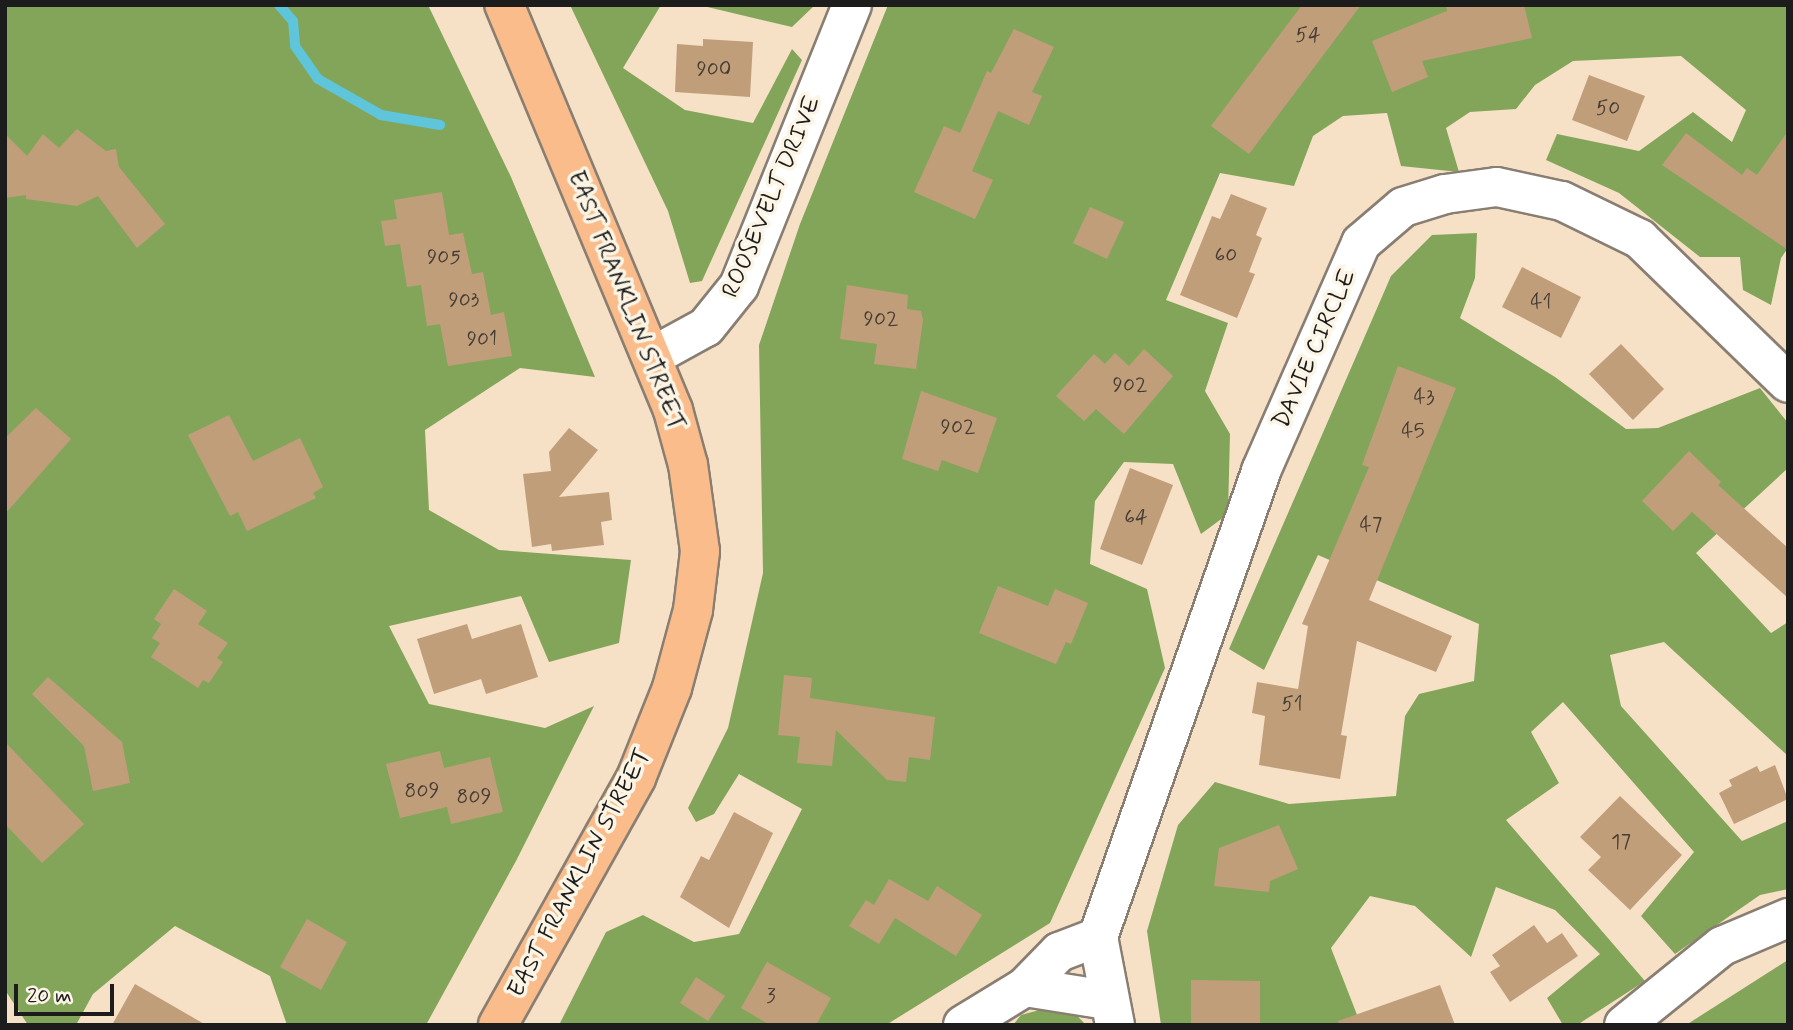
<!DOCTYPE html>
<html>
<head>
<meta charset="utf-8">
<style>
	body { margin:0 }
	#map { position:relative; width:1793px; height:1030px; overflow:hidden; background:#f6e1c7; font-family:Mynerve,sans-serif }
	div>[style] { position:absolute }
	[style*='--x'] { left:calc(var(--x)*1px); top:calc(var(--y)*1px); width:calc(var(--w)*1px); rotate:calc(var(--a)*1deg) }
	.forest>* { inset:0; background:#83a55a }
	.stream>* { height:10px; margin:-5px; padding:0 5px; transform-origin:5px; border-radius:5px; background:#5ec5da }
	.building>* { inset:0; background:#c19e7a }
	.roads { filter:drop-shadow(2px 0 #897e72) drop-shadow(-2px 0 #897e72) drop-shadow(0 2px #897e72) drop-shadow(0 -2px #897e72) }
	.minor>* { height:38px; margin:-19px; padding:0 19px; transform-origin:19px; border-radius:19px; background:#fff }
	.major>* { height:38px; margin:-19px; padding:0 19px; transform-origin:19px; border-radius:19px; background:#f9bc8a }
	span { translate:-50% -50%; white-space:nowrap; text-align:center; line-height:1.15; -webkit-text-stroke:7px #fcf5e5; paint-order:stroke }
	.number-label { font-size:21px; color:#453c34 }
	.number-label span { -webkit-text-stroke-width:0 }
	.street-label { font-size:24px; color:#1c1c1c }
	.frame { position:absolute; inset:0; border:7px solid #1c1c1c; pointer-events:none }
	.scale { position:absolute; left:14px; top:984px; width:100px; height:32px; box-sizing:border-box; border:4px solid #1c1c1c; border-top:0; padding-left:9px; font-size:21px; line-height:24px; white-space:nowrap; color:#1c1c1c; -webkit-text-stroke:5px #fcf5e5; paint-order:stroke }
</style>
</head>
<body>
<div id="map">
	<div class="forest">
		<div style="clip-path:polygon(5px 5px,428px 5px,511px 177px,595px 377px,520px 368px,425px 430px,429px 510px,499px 550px,631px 560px,619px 643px,549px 662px,521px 596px,389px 626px,429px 704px,545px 728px,594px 706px,516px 861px,426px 1025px,287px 1025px,270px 976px,175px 926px,93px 994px,76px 1025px,28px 1025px,5px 990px)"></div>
		<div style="clip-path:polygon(570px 5px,661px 5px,623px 68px,685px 110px,753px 123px,792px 49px,802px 60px,702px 281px,690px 283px,668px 211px)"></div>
		<div style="clip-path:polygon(699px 5px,815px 5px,792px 27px)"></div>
		<div style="clip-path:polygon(888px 5px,1788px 5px,1788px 248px,1781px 258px,1771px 305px,1743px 290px,1740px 257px,1700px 257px,1619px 193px,1546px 160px,1557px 134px,1639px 151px,1693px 112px,1732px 142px,1746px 110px,1681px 56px,1573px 61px,1535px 85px,1516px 109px,1470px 112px,1446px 128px,1459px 172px,1401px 166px,1387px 113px,1343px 116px,1313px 136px,1294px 186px,1220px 173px,1166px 300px,1228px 323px,1205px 391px,1230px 434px,1228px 514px,1201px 534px,1173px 464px,1124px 462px,1095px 501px,1090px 564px,1147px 589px,1165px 668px,1050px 923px,886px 1025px,559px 1025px,606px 932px,643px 915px,694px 942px,739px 934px,802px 809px,739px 774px,714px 814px,696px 822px,688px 808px,728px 728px,763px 573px,759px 345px,800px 224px)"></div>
		<div style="clip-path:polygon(1477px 233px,1475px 278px,1460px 318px,1555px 377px,1626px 429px,1658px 428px,1760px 388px,1788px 423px,1788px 468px,1696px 553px,1771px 633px,1788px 622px,1788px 756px,1664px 642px,1610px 655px,1621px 706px,1742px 841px,1788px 821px,1788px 889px,1760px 895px,1675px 954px,1641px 916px,1694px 852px,1563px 702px,1531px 732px,1559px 783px,1506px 820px,1645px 981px,1577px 1025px,1563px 1025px,1547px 998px,1600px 954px,1555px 910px,1496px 887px,1471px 957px,1415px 906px,1370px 896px,1331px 948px,1361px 1025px,1161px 1025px,1147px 931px,1178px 825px,1215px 782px,1289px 804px,1396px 796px,1405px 716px,1419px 694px,1474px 681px,1479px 624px,1318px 555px,1264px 670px,1229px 649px,1391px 276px,1432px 235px)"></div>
		<div style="clip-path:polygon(1788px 960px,1788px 1025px,1686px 1025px,1722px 1002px)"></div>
		<div style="clip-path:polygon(1065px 1003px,1086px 1025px,1013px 1025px,1021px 1015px)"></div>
	</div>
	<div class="stream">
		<div style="--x:279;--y:5;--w:21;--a:49"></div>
		<div style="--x:293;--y:21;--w:25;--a:85"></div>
		<div style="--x:295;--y:46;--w:40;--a:55.1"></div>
		<div style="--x:318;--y:79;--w:73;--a:29.7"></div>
		<div style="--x:381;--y:115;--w:60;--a:9.6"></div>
	</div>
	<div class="building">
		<div style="clip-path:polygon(1302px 5px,1361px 5px,1249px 154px,1211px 126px)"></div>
		<div style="clip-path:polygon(1446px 5px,1524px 5px,1532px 38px,1422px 61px,1428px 77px,1392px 92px,1372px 41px,1447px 11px)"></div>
		<div style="clip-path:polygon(1014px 29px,1054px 47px,1032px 92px,1042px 96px,1029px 125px,998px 111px,972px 171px,993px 180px,975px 219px,914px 192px,944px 126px,960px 133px,987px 71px,991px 73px)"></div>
		<div style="clip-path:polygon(703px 39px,753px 42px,750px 97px,675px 92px,677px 44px,703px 46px)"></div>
		<div style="clip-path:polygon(1589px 75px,1645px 96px,1627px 141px,1572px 120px)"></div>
		<div style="clip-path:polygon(77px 129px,106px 151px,116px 149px,119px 167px,165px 224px,137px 248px,98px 196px,77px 206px,26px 199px,26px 195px,5px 198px,5px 134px,27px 156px,43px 134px,59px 148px)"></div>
		<div style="clip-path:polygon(1788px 131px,1788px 250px,1662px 165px,1686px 133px,1742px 175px,1747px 168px,1757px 175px)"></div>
		<div style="clip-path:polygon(442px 192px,449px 235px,463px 233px,472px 274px,483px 272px,491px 315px,504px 312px,512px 356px,448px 366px,440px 324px,427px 326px,421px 285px,407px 287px,400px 244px,385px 246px,381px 221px,397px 219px,394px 200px)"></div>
		<div style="clip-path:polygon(1231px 194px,1267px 208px,1256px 235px,1262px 238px,1249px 272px,1255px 274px,1237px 318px,1180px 295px,1212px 216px,1220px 219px)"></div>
		<div style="clip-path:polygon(1090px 207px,1124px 222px,1107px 259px,1073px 243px)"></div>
		<div style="clip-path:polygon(1522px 267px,1581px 297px,1561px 338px,1502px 307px)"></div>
		<div style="clip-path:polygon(847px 285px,908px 295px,907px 309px,921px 311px,923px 320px,916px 369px,874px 364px,877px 344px,840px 339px)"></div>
		<div style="clip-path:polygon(1621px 344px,1664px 389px,1633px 420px,1589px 374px)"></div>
		<div style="clip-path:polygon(1144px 349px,1173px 376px,1124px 434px,1096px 409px,1084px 421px,1056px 396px,1094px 354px,1105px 364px,1115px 353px,1129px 366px)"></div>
		<div style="clip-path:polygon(1398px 366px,1456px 388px,1369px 600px,1452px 636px,1436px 672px,1357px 641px,1341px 735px,1347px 736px,1340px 779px,1259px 765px,1265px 716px,1252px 713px,1257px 682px,1298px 689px,1308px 626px,1302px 624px,1369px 467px,1362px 465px)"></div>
		<div style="clip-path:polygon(921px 391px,997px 418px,978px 473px,942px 460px,938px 471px,902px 459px)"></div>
		<div style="clip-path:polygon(36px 408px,71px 439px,5px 514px,5px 438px)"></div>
		<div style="clip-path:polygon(229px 415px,253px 461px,300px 438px,323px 487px,313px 493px,316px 498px,247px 531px,238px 512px,230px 516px,188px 435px)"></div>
		<div style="clip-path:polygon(569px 428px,598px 450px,559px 497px,609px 492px,612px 520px,601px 522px,604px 545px,552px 551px,551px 544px,532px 547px,523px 474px,551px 471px,549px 452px)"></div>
		<div style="clip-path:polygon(1689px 451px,1721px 482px,1718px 485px,1788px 548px,1788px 598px,1692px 512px,1673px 531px,1642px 501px)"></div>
		<div style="clip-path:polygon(1130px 468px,1173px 485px,1142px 565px,1100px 549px)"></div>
		<div style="clip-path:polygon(998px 586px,1048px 606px,1055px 589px,1088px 603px,1071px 644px,1066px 642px,1056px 664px,979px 633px)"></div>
		<div style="clip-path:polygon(174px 589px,207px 611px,198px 624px,228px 643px,217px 658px,223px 662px,209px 683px,203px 680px,198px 688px,151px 657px,160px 643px,152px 638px,161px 624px,154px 619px)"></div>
		<div style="clip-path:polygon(467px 624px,472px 639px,521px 624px,538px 677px,486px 694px,481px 679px,434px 694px,417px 639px)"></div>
		<div style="clip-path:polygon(784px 675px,812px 678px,810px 698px,935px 717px,930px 760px,909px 757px,906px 782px,887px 780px,836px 730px,832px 766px,797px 763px,800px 737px,778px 735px)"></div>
		<div style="clip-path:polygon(48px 677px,122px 742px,130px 783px,93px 791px,84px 746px,32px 694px)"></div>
		<div style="clip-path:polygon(5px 742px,84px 824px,42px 863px,5px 824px)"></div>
		<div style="clip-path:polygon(440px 751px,444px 768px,490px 757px,503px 812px,451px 824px,447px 807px,400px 818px,386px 764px)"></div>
		<div style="clip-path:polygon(1775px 765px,1788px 799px,1734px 824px,1719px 793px,1732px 786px,1729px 780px,1757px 766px,1760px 772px)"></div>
		<div style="clip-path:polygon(1620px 796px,1682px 855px,1630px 910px,1588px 870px,1601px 857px,1580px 837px)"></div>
		<div style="clip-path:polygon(734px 812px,773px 833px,729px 928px,680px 897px,701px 856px,709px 860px)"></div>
		<div style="clip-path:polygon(1279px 825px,1298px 869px,1270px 881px,1269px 892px,1214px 886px,1219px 848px)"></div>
		<div style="clip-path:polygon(889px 879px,928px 901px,937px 886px,982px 915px,956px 956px,895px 918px,879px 944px,849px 926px,866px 900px,874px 905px)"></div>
		<div style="clip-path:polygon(307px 919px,347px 942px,321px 990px,280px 967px)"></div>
		<div style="clip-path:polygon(1534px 925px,1547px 943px,1562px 933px,1578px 956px,1510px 1002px,1490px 972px,1500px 966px,1492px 955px)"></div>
		<div style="clip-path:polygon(767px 962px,831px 998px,816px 1025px,770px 1025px,741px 1008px)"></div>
		<div style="clip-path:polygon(696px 977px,725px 996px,708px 1021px,680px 1003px)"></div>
		<div style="clip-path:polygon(1191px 980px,1260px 981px,1260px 1025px,1191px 1025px)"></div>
		<div style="clip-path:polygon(135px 984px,206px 1025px,112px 1025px)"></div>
		<div style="clip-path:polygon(1440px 985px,1455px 1025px,1339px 1025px,1338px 1021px)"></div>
	</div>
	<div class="roads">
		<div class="minor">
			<div style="--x:653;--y:356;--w:60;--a:-28.7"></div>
			<div style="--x:706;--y:327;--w:53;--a:-51.2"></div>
			<div style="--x:739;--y:286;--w:303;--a:-68.1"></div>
			<div style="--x:1025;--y:987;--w:83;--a:9"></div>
			<div style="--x:963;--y:1025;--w:73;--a:-31.5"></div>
			<div style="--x:1025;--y:987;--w:49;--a:-45.8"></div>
			<div style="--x:1059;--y:952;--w:42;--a:-21"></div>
			<div style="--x:1115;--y:1025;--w:90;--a:-100.9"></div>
			<div style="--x:1098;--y:937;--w:494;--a:-70.7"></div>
			<div style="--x:1261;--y:471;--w:249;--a:-66.3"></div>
			<div style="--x:1361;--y:243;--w:55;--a:-40.6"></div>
			<div style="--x:1403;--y:207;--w:44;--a:-17.2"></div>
			<div style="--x:1445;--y:194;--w:52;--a:-7.7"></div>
			<div style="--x:1497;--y:187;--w:66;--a:12.2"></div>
			<div style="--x:1562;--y:201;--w:87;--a:26"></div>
			<div style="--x:1640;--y:239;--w:206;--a:44.2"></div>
			<div style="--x:1624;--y:1025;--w:126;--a:-38.9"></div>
			<div style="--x:1722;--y:946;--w:72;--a:-23"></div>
		</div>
		<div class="major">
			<div style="--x:498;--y:1025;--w:283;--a:-60.8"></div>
			<div style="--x:636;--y:778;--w:97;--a:-68.2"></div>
			<div style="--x:672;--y:688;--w:81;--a:-74.9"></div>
			<div style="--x:693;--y:610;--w:59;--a:-83.2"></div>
			<div style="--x:700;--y:551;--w:87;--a:-97.9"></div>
			<div style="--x:688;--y:465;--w:57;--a:-105.3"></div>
			<div style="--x:673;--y:410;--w:439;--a:-112.6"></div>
		</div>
	</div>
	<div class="number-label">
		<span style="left:1308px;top:35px">54</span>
		<span style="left:714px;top:69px">900</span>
		<span style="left:1608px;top:108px">50</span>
		<span style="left:1226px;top:255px">60</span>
		<span style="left:444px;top:257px">905</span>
		<span style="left:464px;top:300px">903</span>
		<span style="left:1541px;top:302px">41</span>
		<span style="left:881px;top:319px">902</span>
		<span style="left:482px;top:339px">901</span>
		<span style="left:1130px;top:385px">902</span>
		<span style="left:1424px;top:397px">43</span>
		<span style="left:958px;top:427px">902</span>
		<span style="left:1413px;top:431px">45</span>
		<span style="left:1136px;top:517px">64</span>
		<span style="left:1371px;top:525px">47</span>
		<span style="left:1292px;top:704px">51</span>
		<span style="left:422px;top:791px">809</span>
		<span style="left:474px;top:797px">809</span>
		<span style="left:1621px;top:842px">17</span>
		<span style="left:771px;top:996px">3</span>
	</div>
	<div class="street-label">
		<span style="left:772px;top:197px;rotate:-67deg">ROOSEVELT DRIVE</span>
		<span style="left:626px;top:301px;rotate:68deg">EAST FRANKLIN STREET</span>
		<span style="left:1315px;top:349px;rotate:-66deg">DAVIE CIRCLE</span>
		<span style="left:580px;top:873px;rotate:-62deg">EAST FRANKLIN STREET</span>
	</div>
	<div class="frame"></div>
	<div class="scale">20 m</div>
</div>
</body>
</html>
